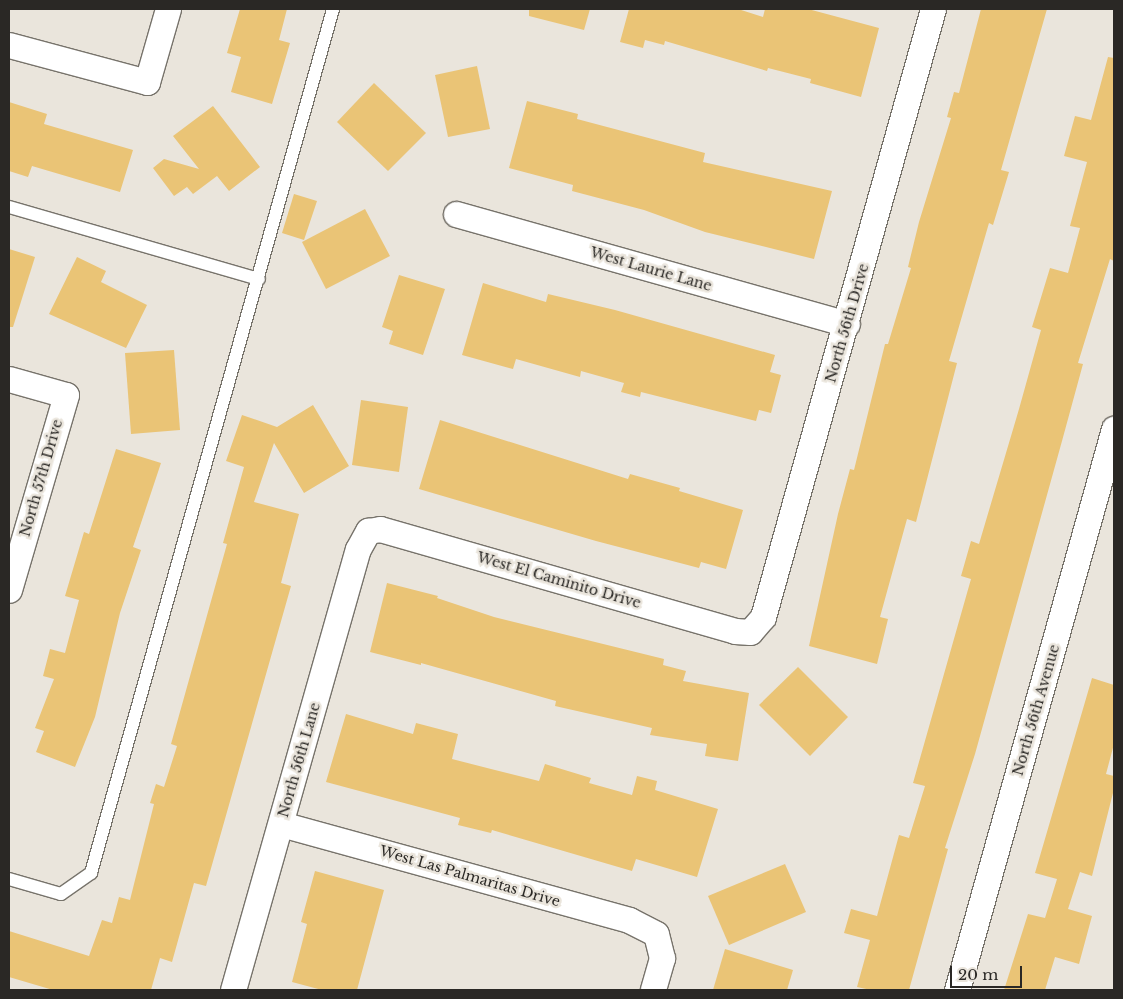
<!DOCTYPE html>
<html>
<head>
<meta charset="utf-8">
<style>
	body { margin:0 }
	#map { position:relative; width:1123px; height:999px; overflow:hidden; background:#eae5dc; font-family:"Libre Baskerville",serif }
	div>[style] { position:absolute }
	[style*='--x'] { left:calc(var(--x)*1px); top:calc(var(--y)*1px); width:calc(var(--w)*1px); rotate:calc(var(--a)*1deg) }
	.building>* { inset:0; background:#eac476 }
	.roads { filter:drop-shadow(1px 0 #77736b) drop-shadow(-1px 0 #77736b) drop-shadow(0 1px #77736b) drop-shadow(0 -1px #77736b) }
	.service>* { height:12px; margin:-6px; padding:0 6px; transform-origin:6px; border-radius:6px; background:#fff }
	.minor>* { height:25px; margin:-12.5px; padding:0 12.5px; transform-origin:12.5px; border-radius:12.5px; background:#fff }
	span { translate:-50% -50%; white-space:nowrap; text-align:center; line-height:1.15; -webkit-text-stroke:5px #eae5dc; paint-order:stroke }
	.street-label { font-size:14px; color:#2a2825 }
	.frame { position:absolute; inset:0; border:10px solid #2a2825; pointer-events:none }
	.scale { position:absolute; left:950px; top:966px; width:72px; height:22px; box-sizing:border-box; border:2px solid #2a2825; border-top:0; padding-left:6px; font-size:15px; line-height:18px; white-space:nowrap; color:#2a2825; -webkit-text-stroke:4px #eae5dc; paint-order:stroke }
</style>
</head>
<body>
<div id="map">
	<div class="building">
		<div style="clip-path:polygon(240px 9px,287px 9px,279px 40px,290px 43px,272px 104px,231px 92px,241px 57px,227px 53px)"></div>
		<div style="clip-path:polygon(529px 9px,590px 9px,584px 30px,529px 16px)"></div>
		<div style="clip-path:polygon(629px 9px,738px 9px,763px 17px,765px 9px,808px 9px,879px 28px,861px 97px,810px 83px,811px 79px,768px 68px,767px 71px,665px 41px,664px 45px,645px 40px,643px 48px,620px 42px)"></div>
		<div style="clip-path:polygon(981px 9px,1047px 9px,1001px 170px,1009px 172px,993px 225px,989px 223px,949px 361px,957px 363px,916px 522px,907px 519px,880px 617px,888px 619px,877px 664px,809px 646px,838px 514px,850px 469px,854px 470px,885px 344px,888px 344px,911px 268px,908px 267px,919px 222px,951px 118px,947px 117px,954px 92px,959px 93px)"></div>
		<div style="clip-path:polygon(1108px 57px,1114px 58px,1114px 261px,1110px 259px,1078px 363px,1083px 364px,1062px 441px,975px 754px,945px 848px,948px 849px,909px 990px,871px 990px,857px 987px,870px 940px,844px 933px,851px 909px,877px 916px,899px 835px,909px 838px,925px 786px,913px 783px,971px 579px,961px 576px,971px 541px,979px 544px,1019px 409px,1041px 330px,1032px 327px,1050px 268px,1068px 273px,1080px 228px,1070px 226px,1087px 162px,1064px 156px,1075px 116px,1091px 120px)"></div>
		<div style="clip-path:polygon(477px 66px,490px 129px,448px 137px,435px 75px)"></div>
		<div style="clip-path:polygon(374px 83px,426px 133px,388px 171px,337px 122px)"></div>
		<div style="clip-path:polygon(527px 101px,578px 114px,577px 119px,705px 153px,703px 162px,832px 191px,814px 259px,705px 232px,644px 210px,572px 191px,573px 185px,509px 168px)"></div>
		<div style="clip-path:polygon(9px 102px,47px 114px,44px 124px,133px 150px,120px 192px,32px 166px,28px 177px,9px 171px)"></div>
		<div style="clip-path:polygon(213px 106px,260px 167px,229px 191px,217px 176px,193px 194px,187px 187px,174px 196px,153px 168px,164px 159px,199px 169px,173px 136px)"></div>
		<div style="clip-path:polygon(294px 194px,317px 201px,304px 240px,282px 233px)"></div>
		<div style="clip-path:polygon(365px 209px,390px 256px,326px 289px,302px 242px)"></div>
		<div style="clip-path:polygon(9px 249px,35px 257px,13px 327px,9px 327px)"></div>
		<div style="clip-path:polygon(77px 257px,106px 271px,101px 282px,147px 305px,126px 348px,49px 314px)"></div>
		<div style="clip-path:polygon(399px 275px,445px 289px,423px 355px,389px 344px,393px 331px,382px 327px)"></div>
		<div style="clip-path:polygon(483px 283px,546px 302px,548px 294px,615px 310px,775px 355px,770px 372px,781px 375px,771px 413px,759px 410px,756px 421px,641px 392px,640px 397px,621px 392px,624px 383px,581px 371px,580px 377px,516px 359px,513px 369px,462px 355px)"></div>
		<div style="clip-path:polygon(174px 350px,180px 430px,131px 434px,125px 353px)"></div>
		<div style="clip-path:polygon(361px 400px,408px 407px,399px 472px,352px 465px)"></div>
		<div style="clip-path:polygon(313px 405px,349px 466px,304px 493px,274px 443px,254px 502px,299px 514px,281px 583px,291px 586px,206px 886px,194px 883px,172px 962px,160px 958px,151px 990px,53px 990px,9px 977px,9px 931px,89px 956px,102px 920px,112px 923px,119px 897px,130px 900px,154px 804px,150px 803px,156px 784px,164px 787px,177px 746px,171px 744px,227px 544px,223px 543px,244px 467px,226px 461px,242px 415px,277px 427px)"></div>
		<div style="clip-path:polygon(440px 420px,628px 479px,630px 474px,680px 488px,679px 491px,743px 510px,726px 569px,701px 562px,699px 568px,596px 541px,419px 489px)"></div>
		<div style="clip-path:polygon(116px 449px,161px 463px,133px 547px,141px 550px,120px 613px,95px 717px,75px 767px,36px 752px,44px 731px,35px 728px,54px 679px,43px 676px,50px 649px,65px 653px,79px 600px,65px 596px,84px 532px,89px 534px)"></div>
		<div style="clip-path:polygon(387px 583px,438px 596px,437px 598px,494px 617px,664px 659px,663px 665px,686px 671px,683px 681px,749px 693px,738px 761px,705px 756px,707px 744px,650px 735px,652px 728px,555px 706px,556px 701px,421px 663px,421px 665px,370px 652px)"></div>
		<div style="clip-path:polygon(798px 667px,848px 717px,810px 756px,759px 705px)"></div>
		<div style="clip-path:polygon(1092px 678px,1114px 685px,1114px 744px,1106px 774px,1114px 776px,1114px 789px,1092px 876px,1080px 872px,1068px 909px,1092px 916px,1079px 964px,1055px 957px,1045px 990px,1004px 990px,1028px 914px,1045px 918px,1057px 879px,1035px 873px)"></div>
		<div style="clip-path:polygon(346px 714px,413px 734px,416px 723px,458px 734px,452px 759px,491px 769px,539px 781px,545px 764px,591px 778px,589px 783px,632px 795px,637px 776px,657px 781px,655px 790px,718px 809px,697px 877px,636px 859px,632px 871px,492px 830px,491px 833px,458px 825px,460px 818px,326px 782px)"></div>
		<div style="clip-path:polygon(785px 864px,806px 912px,729px 945px,708px 896px)"></div>
		<div style="clip-path:polygon(315px 871px,384px 890px,357px 990px,322px 990px,292px 982px,307px 924px,301px 922px)"></div>
		<div style="clip-path:polygon(725px 949px,793px 970px,787px 990px,713px 990px)"></div>
	</div>
	<div class="roads">
		<div class="service">
			<div style="--x:9;--y:207;--w:260;--a:16.1"></div>
			<div style="--x:9;--y:879;--w:54;--a:16.1"></div>
			<div style="--x:61;--y:894;--w:37;--a:-35"></div>
			<div style="--x:91;--y:873;--w:897;--a:-74.35"></div>
		</div>
		<div class="minor">
			<div style="--x:9;--y:45;--w:143;--a:15"></div>
			<div style="--x:147;--y:82;--w:76;--a:-74"></div>
			<div style="--x:456;--y:214;--w:406;--a:15.7"></div>
			<div style="--x:9;--y:379;--w:59;--a:15.7"></div>
			<div style="--x:66;--y:395;--w:203;--a:106.3"></div>
			<div style="--x:281;--y:824;--w:361;--a:15.4"></div>
			<div style="--x:629;--y:920;--w:30;--a:27"></div>
			<div style="--x:656;--y:934;--w:25;--a:76"></div>
			<div style="--x:662;--y:958;--w:33;--a:106"></div>
			<div style="--x:233;--y:990;--w:458;--a:-74.2"></div>
			<div style="--x:358;--y:549;--w:21;--a:-61"></div>
			<div style="--x:368;--y:531;--w:12;--a:-9"></div>
			<div style="--x:380;--y:529;--w:369;--a:16"></div>
			<div style="--x:735;--y:631;--w:15;--a:4"></div>
			<div style="--x:750;--y:632;--w:20;--a:-49"></div>
			<div style="--x:763;--y:617;--w:631;--a:-74.38"></div>
			<div style="--x:957;--y:990;--w:583;--a:-74.37"></div>
		</div>
	</div>
	<div class="street-label">
		<span style="left:651px;top:269px;rotate:16deg">West Laurie Lane</span>
		<span style="left:847px;top:323px;rotate:-74deg">North 56th Drive</span>
		<span style="left:41px;top:478px;rotate:-74deg">North 57th Drive</span>
		<span style="left:559px;top:580px;rotate:16deg">West El Caminito Drive</span>
		<span style="left:1036px;top:710px;rotate:-74deg">North 56th Avenue</span>
		<span style="left:299px;top:760px;rotate:-74deg">North 56th Lane</span>
		<span style="left:470px;top:876px;rotate:16deg">West Las Palmaritas Drive</span>
	</div>
	<div class="frame"></div>
	<div class="scale">20 m</div>
</div>
</body>
</html>
